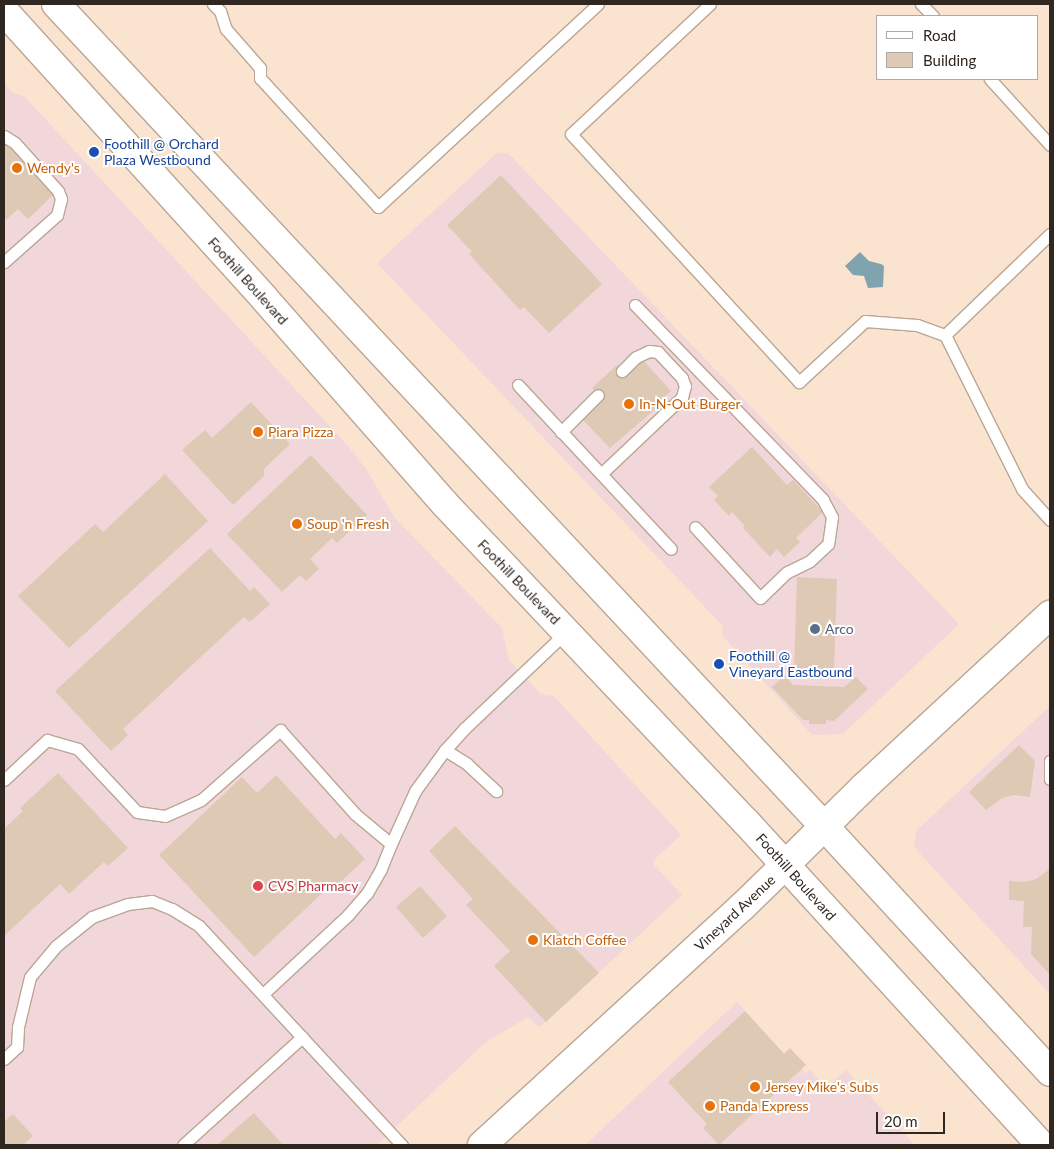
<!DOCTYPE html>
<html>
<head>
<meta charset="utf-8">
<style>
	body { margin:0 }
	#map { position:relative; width:1054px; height:1149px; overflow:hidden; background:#fae4d0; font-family:Lato,sans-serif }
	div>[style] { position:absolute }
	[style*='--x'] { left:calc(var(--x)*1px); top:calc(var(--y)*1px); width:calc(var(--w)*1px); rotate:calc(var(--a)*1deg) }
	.commercial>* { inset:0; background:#f1d7da }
	.water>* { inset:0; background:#7fa4ad }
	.building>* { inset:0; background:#dec9b5 }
	.roads { filter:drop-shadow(1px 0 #bba694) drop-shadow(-1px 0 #bba694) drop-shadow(0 1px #bba694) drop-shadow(0 -1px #bba694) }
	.service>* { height:11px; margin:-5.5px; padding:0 5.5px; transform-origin:5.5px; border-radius:5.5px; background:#fff }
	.secondary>* { height:28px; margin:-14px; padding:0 14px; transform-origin:14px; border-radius:14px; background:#fff }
	.primary>* { height:28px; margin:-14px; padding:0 14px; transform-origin:14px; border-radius:14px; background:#fff }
	.dots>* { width:14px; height:14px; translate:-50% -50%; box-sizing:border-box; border:2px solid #fff; border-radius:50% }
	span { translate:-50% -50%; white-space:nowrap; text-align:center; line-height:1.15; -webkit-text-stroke:4px #fff; paint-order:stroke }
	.transit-label { font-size:14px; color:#164399 }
	.left { translate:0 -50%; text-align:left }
	.food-label { font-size:14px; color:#c56008 }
	.street-label { font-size:14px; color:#302820 }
	.service-label { font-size:14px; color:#4e5e75 }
	.health-label { font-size:14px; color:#be3a42 }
	.frame { position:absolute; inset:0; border:5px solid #302820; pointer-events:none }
	.legend { position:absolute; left:876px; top:15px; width:162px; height:65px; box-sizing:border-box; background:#fff; border:1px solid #aca9a6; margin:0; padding:6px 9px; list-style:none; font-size:15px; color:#302820 }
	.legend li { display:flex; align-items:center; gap:10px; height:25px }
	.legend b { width:25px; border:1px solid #aca9a6 }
	.scale { position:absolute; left:876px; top:1112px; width:69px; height:22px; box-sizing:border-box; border:2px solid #302820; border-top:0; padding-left:6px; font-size:15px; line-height:18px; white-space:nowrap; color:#302820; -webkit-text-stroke:4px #fff; paint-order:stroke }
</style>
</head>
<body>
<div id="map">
	<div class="commercial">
		<div style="clip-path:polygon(4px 84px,13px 93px,24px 96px,349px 447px,366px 469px,395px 518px,502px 628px,509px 660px,541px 694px,554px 696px,681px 835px,653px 861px,655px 866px,682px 895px,546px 1022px,539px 1027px,528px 1017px,486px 1042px,377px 1145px,4px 1145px)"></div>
		<div style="clip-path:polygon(498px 152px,509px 154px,959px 624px,843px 734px,812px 735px,722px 635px,723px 626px,377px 263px)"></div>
		<div style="clip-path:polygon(1050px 706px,1050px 994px,922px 856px,914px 845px,916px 831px)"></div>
		<div style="clip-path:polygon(737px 1002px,784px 1053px,790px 1048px,805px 1074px,810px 1070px,826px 1088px,846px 1070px,915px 1145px,585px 1145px)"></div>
	</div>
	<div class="water">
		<div style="clip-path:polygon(860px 252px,869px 261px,881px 264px,884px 266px,883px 287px,868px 288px,864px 276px,853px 275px,845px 266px)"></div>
	</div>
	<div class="building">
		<div style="clip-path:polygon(5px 141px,54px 194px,28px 219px,18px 209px,6px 220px,4px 218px)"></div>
		<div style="clip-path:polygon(501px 175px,602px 284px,549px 333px,524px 307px,520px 310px,469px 254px,472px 252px,447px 225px)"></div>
		<div style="clip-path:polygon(643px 360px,671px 391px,658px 402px,660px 405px,610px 448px,583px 420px,603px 400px,592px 388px,617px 365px,627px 375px)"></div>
		<div style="clip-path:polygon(251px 402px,290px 444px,264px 469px,264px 476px,233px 505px,182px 450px,205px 430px,212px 438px)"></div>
		<div style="clip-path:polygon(752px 447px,787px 485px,793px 480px,823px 512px,796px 538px,800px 542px,784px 557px,777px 549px,770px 557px,743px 528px,745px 526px,732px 512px,729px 516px,714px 500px,718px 496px,709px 487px)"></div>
		<div style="clip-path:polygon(311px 455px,367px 515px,337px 543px,332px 538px,310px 559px,319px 569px,306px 581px,300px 575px,282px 592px,227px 534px)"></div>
		<div style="clip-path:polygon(165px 474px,208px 521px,69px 648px,18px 596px,95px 524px,103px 532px)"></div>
		<div style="clip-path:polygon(210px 548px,250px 591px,254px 587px,270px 604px,250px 622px,244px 617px,123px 729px,128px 735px,111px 751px,55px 691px)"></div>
		<div style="clip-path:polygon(797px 577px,837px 579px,834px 671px,794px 670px)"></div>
		<div style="clip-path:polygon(785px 675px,793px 685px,844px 687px,856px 677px,868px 689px,834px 721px,826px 720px,826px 724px,809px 724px,809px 720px,803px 720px,772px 687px)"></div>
		<div style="clip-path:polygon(1019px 745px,1035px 761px,1030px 797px,1014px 795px,1002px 798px,986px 810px,969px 792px)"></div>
		<div style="clip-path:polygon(58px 773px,128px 848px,108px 866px,104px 862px,69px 894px,60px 884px,4px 936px,4px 829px,23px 811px,20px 808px)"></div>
		<div style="clip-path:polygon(276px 775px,335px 839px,341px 833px,365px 859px,334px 888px,331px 885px,254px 957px,159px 855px,242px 777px,257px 793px)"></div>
		<div style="clip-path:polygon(455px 826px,599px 973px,546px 1022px,494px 966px,510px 951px,466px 905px,473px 899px,429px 851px)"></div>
		<div style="clip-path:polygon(1050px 869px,1050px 975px,1031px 954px,1032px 927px,1023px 927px,1024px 901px,1009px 900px,1009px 881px,1025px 882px,1036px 879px)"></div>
		<div style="clip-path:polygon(420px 886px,447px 916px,423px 938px,396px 907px)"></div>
		<div style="clip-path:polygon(745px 1011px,784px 1054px,790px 1048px,806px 1065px,719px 1145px,703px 1128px,707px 1124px,668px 1082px)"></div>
		<div style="clip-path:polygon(254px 1113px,283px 1145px,217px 1145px)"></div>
		<div style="clip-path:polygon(13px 1114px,33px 1136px,25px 1143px,27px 1145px,4px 1145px,4px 1122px)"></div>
	</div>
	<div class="roads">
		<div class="service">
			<div style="--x:213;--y:4;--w:10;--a:45"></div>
			<div style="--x:220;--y:11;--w:19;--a:72"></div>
			<div style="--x:226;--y:29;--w:52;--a:48.9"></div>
			<div style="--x:260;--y:68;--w:10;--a:90"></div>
			<div style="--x:260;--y:78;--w:175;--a:47.5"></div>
			<div style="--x:378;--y:207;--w:299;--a:-42.7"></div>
			<div style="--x:710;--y:4;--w:190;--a:136.9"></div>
			<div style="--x:571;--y:134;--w:337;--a:47.4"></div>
			<div style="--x:799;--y:382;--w:90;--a:-42.7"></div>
			<div style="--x:865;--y:321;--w:52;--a:4.4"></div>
			<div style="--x:917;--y:325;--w:30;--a:20"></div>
			<div style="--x:945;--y:335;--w:146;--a:-43.9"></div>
			<div style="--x:921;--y:4;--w:17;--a:45"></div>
			<div style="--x:990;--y:79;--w:89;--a:47.7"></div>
			<div style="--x:4;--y:136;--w:13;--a:32"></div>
			<div style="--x:15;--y:143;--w:64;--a:48.1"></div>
			<div style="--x:58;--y:191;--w:9;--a:69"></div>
			<div style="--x:61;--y:199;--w:16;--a:104"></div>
			<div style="--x:57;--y:215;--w:71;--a:138.4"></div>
			<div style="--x:635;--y:305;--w:271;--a:46"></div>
			<div style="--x:823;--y:500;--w:19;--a:62"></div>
			<div style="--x:832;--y:517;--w:27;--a:98"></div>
			<div style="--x:828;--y:544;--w:25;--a:137"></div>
			<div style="--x:810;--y:561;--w:25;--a:154"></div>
			<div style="--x:787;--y:572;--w:37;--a:136"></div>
			<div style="--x:760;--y:598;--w:96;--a:-132.5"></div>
			<div style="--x:945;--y:335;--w:172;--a:63.4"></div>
			<div style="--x:1022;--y:489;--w:42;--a:47.9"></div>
			<div style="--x:518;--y:385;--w:224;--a:47"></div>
			<div style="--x:561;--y:432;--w:52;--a:-45"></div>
			<div style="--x:601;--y:474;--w:112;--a:-43.5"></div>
			<div style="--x:682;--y:397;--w:11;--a:-75"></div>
			<div style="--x:685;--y:386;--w:9;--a:-111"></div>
			<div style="--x:682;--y:378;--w:35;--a:-133"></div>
			<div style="--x:658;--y:352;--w:9;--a:-174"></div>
			<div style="--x:649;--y:351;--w:14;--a:155"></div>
			<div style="--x:636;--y:357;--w:20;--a:135"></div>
			<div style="--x:445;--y:750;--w:26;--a:32"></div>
			<div style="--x:467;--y:764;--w:40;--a:43"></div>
			<div style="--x:1050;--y:761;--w:18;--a:90"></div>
			<div style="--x:4;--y:780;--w:59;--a:-42.9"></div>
			<div style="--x:47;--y:740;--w:32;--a:16"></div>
			<div style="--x:78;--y:749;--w:86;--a:46.9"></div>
			<div style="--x:137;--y:812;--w:28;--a:8"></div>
			<div style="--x:165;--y:816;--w:39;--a:-24"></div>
			<div style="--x:201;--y:800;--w:106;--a:-41.5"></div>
			<div style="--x:280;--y:730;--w:113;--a:48.2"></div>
			<div style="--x:355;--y:814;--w:47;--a:39.8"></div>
			<div style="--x:391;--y:844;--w:27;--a:112"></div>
			<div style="--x:381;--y:869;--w:28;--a:120"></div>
			<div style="--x:367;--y:893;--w:29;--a:131"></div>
			<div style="--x:348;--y:915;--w:116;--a:137.1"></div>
			<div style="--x:391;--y:844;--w:58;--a:-65.6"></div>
			<div style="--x:415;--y:791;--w:51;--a:-53.8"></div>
			<div style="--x:445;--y:750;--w:30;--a:-48"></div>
			<div style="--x:465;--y:728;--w:139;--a:-43.5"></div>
			<div style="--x:4;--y:1059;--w:18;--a:-43"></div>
			<div style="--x:17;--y:1047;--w:20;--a:-87"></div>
			<div style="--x:18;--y:1027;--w:51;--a:-76.5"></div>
			<div style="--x:30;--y:977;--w:40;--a:-50"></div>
			<div style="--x:56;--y:946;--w:46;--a:-38.9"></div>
			<div style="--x:92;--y:917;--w:38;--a:-20"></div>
			<div style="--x:128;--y:904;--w:24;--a:-7"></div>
			<div style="--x:152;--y:901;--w:22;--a:22"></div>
			<div style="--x:172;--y:909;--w:32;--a:32"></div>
			<div style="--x:199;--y:926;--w:299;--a:47.2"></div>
			<div style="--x:183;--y:1145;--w:161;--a:-42.2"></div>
		</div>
		<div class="secondary">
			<div style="--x:482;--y:1145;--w:352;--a:-42.5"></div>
			<div style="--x:742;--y:907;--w:60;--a:-44.3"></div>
		</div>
		<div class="primary">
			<div style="--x:56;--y:4;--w:1125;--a:46.95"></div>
			<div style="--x:824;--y:826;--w:334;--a:47.4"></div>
			<div style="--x:4;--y:11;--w:387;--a:47.8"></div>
			<div style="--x:264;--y:298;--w:274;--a:48.7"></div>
			<div style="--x:445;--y:504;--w:438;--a:46.6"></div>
			<div style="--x:746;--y:822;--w:437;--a:47.6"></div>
			<div style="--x:785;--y:865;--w:110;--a:-44.6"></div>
			<div style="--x:863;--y:788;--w:255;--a:-42.8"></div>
		</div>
	</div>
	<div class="dots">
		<div style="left:94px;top:152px;background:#1a4fb4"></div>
		<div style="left:17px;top:168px;background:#e8710a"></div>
		<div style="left:629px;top:404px;background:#e8710a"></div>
		<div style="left:258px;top:432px;background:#e8710a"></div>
		<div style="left:297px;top:524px;background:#e8710a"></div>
		<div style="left:815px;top:629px;background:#5c6f8a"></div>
		<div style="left:719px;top:664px;background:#1a4fb4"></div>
		<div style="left:258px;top:886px;background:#e0444e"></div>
		<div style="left:533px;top:940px;background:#e8710a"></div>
		<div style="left:755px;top:1087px;background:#e8710a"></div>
		<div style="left:710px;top:1106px;background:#e8710a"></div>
	</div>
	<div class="transit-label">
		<span class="left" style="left:104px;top:152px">Foothill @ Orchard<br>Plaza Westbound</span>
		<span class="left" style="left:729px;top:664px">Foothill @<br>Vineyard Eastbound</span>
	</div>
	<div class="food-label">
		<span class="left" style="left:27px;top:168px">Wendy's</span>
		<span class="left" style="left:639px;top:404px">In-N-Out Burger</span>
		<span class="left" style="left:268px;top:432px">Piara Pizza</span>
		<span class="left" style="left:307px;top:524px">Soup 'n Fresh</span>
		<span class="left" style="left:543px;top:940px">Klatch Coffee</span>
		<span class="left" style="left:765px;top:1087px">Jersey Mike's Subs</span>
		<span class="left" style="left:720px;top:1106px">Panda Express</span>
	</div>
	<div class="street-label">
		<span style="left:248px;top:281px;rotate:48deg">Foothill Boulevard</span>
		<span style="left:519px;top:582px;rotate:46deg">Foothill Boulevard</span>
		<span style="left:796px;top:877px;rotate:48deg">Foothill Boulevard</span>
		<span style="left:735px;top:913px;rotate:-43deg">Vineyard Avenue</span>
	</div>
	<div class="service-label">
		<span class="left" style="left:825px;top:629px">Arco</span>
	</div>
	<div class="health-label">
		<span class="left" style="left:268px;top:886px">CVS Pharmacy</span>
	</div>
	<div class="frame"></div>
	<ul class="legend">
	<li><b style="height:6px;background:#fff"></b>Road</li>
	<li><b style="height:14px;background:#dec9b5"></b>Building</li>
	</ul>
	<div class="scale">20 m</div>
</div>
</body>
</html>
